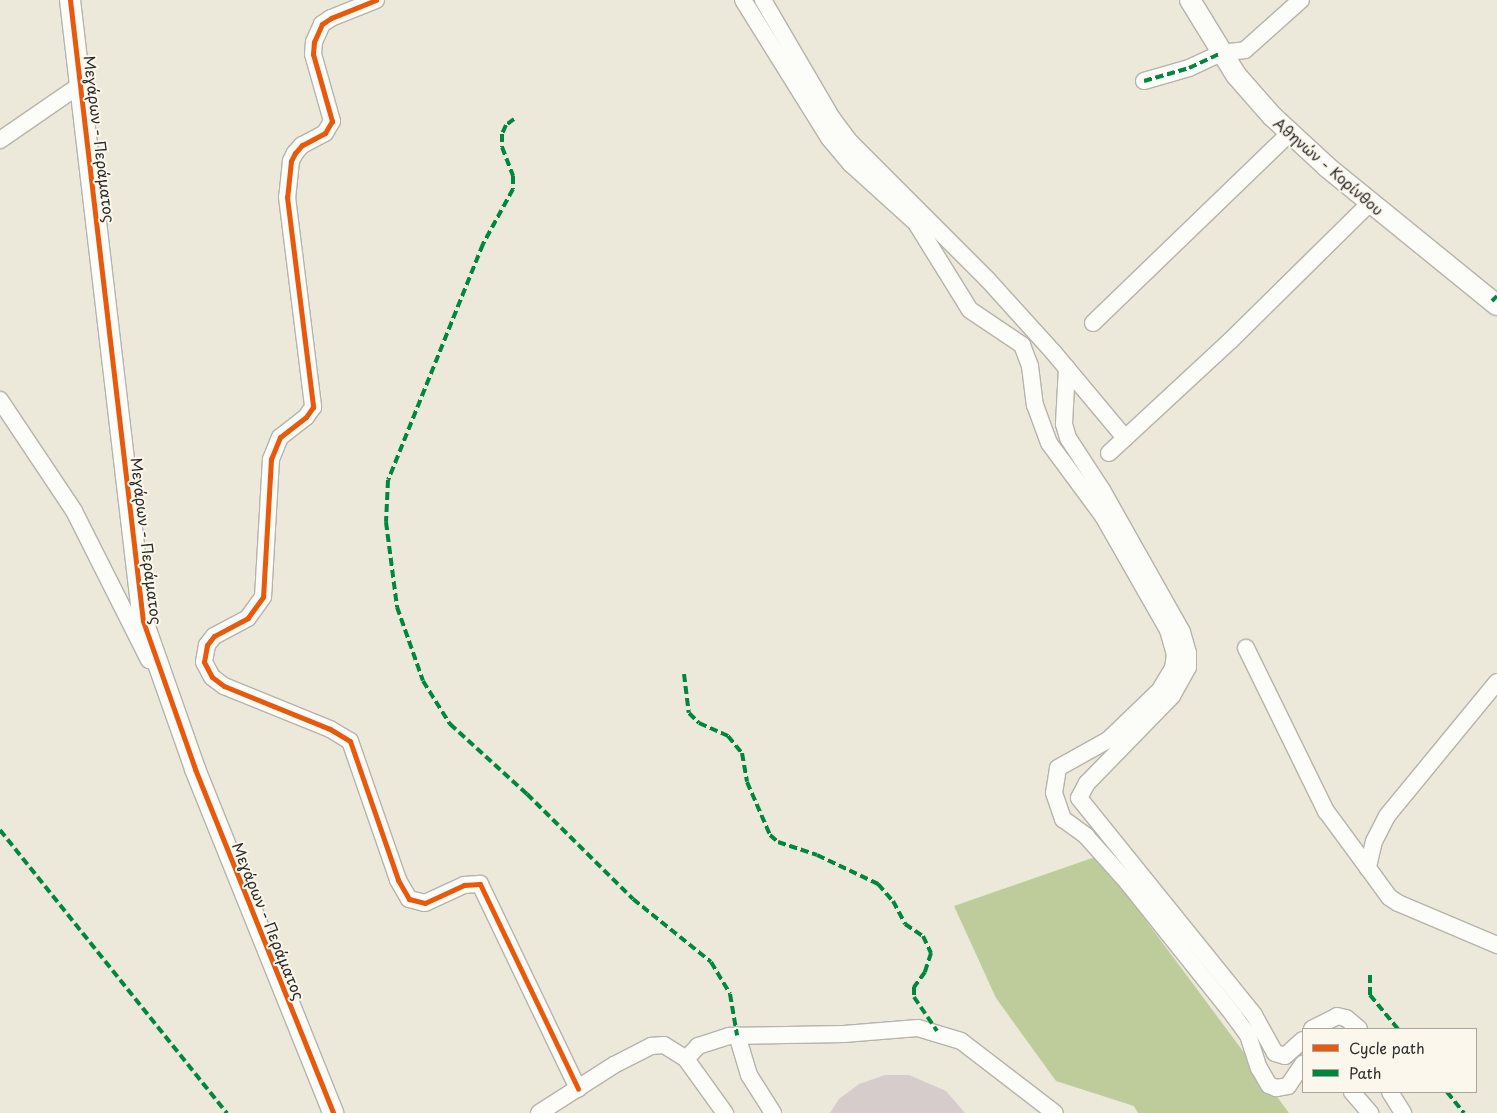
<!DOCTYPE html>
<html>
<head>
<meta charset="utf-8">
<style>
	body { margin:0 }
	#map { position:relative; width:1497px; height:1113px; overflow:hidden; background:#ece8da; font-family:"Playpen Sans",sans-serif }
	div>[style] { position:absolute }
	[style*='--x'] { left:calc(var(--x)*1px); top:calc(var(--y)*1px); width:calc(var(--w)*1px); rotate:calc(var(--a)*1deg) }
	.forest>* { inset:0; background:#becc9b }
	.building>* { inset:0; background:#d7cccc }
	.roads { filter:drop-shadow(1px 0 #b6b3ab) drop-shadow(-1px 0 #b6b3ab) drop-shadow(0 1px #b6b3ab) drop-shadow(0 -1px #b6b3ab) }
	.minor>* { height:16px; margin:-8px; padding:0 8px; transform-origin:8px; border-radius:8px; background:#fcfcf9 }
	.major>* { height:20px; margin:-10px; padding:0 10px; transform-origin:10px; border-radius:10px; background:#fcfcf9 }
	.quiet>* { height:4px; margin-top:-2px; transform-origin:0; background:repeating-linear-gradient(90deg,#00873e 0 8px,transparent 0 12px) }
	.cycleway>* { height:5px; margin:-2.5px; padding:0 2.5px; transform-origin:2.5px; border-radius:2.5px; background:#e8590c }
	span { translate:-50% -50%; white-space:nowrap; text-align:center; line-height:1.15; -webkit-text-stroke:4px #fbf7ec; paint-order:stroke }
	.street-label { font-size:15px; color:#2b2b2b }
	.legend { position:absolute; left:1302px; top:1028px; width:175px; height:65px; box-sizing:border-box; background:#fbf7ec; border:1px solid #a8a59f; margin:0; padding:6px 9px; list-style:none; font-size:15px; color:#2b2b2b }
	.legend li { display:flex; align-items:center; gap:10px; height:25px }
	.legend b { width:25px; border:1px solid #a8a59f }
</style>
</head>
<body>
<div id="map">
	<div class="forest">
		<div style="clip-path:polygon(1098px 856px,1289px 1113px,1138px 1113px,1134px 1106px,1056px 1081px,996px 998px,954px 906px)"></div>
	</div>
	<div class="building">
		<div style="clip-path:polygon(885px 1075px,909px 1075px,946px 1091px,965px 1113px,830px 1113px,839px 1099px,859px 1084px)"></div>
	</div>
	<div class="roads">
		<div class="minor">
			<div style="--x:376;--y:0;--w:48;--a:158.2"></div>
			<div style="--x:331;--y:18;--w:11;--a:146"></div>
			<div style="--x:322;--y:24;--w:20;--a:114"></div>
			<div style="--x:314;--y:42;--w:12;--a:95"></div>
			<div style="--x:313;--y:54;--w:70;--a:74.2"></div>
			<div style="--x:332;--y:121;--w:14;--a:120"></div>
			<div style="--x:325;--y:133;--w:26;--a:152"></div>
			<div style="--x:302;--y:145;--w:11;--a:131"></div>
			<div style="--x:295;--y:153;--w:9;--a:117"></div>
			<div style="--x:291;--y:161;--w:36;--a:96"></div>
			<div style="--x:287;--y:197;--w:212;--a:82.9"></div>
			<div style="--x:313;--y:407;--w:12;--a:125"></div>
			<div style="--x:306;--y:417;--w:33;--a:142"></div>
			<div style="--x:280;--y:437;--w:24;--a:112"></div>
			<div style="--x:271;--y:459;--w:138;--a:93.3"></div>
			<div style="--x:263;--y:597;--w:26;--a:126"></div>
			<div style="--x:248;--y:618;--w:38;--a:152"></div>
			<div style="--x:214;--y:636;--w:11;--a:128"></div>
			<div style="--x:207;--y:645;--w:17;--a:100"></div>
			<div style="--x:204;--y:662;--w:17;--a:62"></div>
			<div style="--x:212;--y:677;--w:15;--a:37"></div>
			<div style="--x:224;--y:686;--w:114;--a:22.1"></div>
			<div style="--x:330;--y:729;--w:23;--a:31"></div>
			<div style="--x:350;--y:741;--w:147;--a:70.9"></div>
			<div style="--x:398;--y:880;--w:22;--a:60"></div>
			<div style="--x:409;--y:899;--w:16;--a:14"></div>
			<div style="--x:425;--y:903;--w:43;--a:-24.8"></div>
			<div style="--x:464;--y:885;--w:16;--a:-4"></div>
			<div style="--x:480;--y:884;--w:227;--a:64.4"></div>
			<div style="--x:743;--y:0;--w:163;--a:58.1"></div>
			<div style="--x:829;--y:138;--w:34;--a:50"></div>
			<div style="--x:851;--y:164;--w:88;--a:42.2"></div>
			<div style="--x:916;--y:223;--w:102;--a:58.2"></div>
			<div style="--x:970;--y:310;--w:63;--a:33.9"></div>
			<div style="--x:1022;--y:345;--w:22;--a:69"></div>
			<div style="--x:1030;--y:366;--w:39;--a:83"></div>
			<div style="--x:1035;--y:405;--w:40;--a:69.8"></div>
			<div style="--x:1049;--y:443;--w:91;--a:53.5"></div>
			<div style="--x:1103;--y:516;--w:131;--a:60.3"></div>
			<div style="--x:1168;--y:630;--w:25;--a:74"></div>
			<div style="--x:1175;--y:654;--w:14;--a:98"></div>
			<div style="--x:1173;--y:668;--w:26;--a:121"></div>
			<div style="--x:1160;--y:690;--w:72;--a:136.1"></div>
			<div style="--x:1108;--y:740;--w:57;--a:150.8"></div>
			<div style="--x:1058;--y:768;--w:25;--a:99"></div>
			<div style="--x:1054;--y:793;--w:28;--a:71"></div>
			<div style="--x:1063;--y:819;--w:29;--a:36"></div>
			<div style="--x:1086;--y:836;--w:63;--a:48.2"></div>
			<div style="--x:1128;--y:883;--w:170;--a:51.4"></div>
			<div style="--x:1234;--y:1016;--w:24;--a:54"></div>
			<div style="--x:1248;--y:1035;--w:35;--a:72"></div>
			<div style="--x:1259;--y:1068;--w:20;--a:60"></div>
			<div style="--x:1269;--y:1085;--w:8;--a:23"></div>
			<div style="--x:1276;--y:1088;--w:12;--a:-9"></div>
			<div style="--x:1288;--y:1086;--w:27;--a:-56"></div>
			<div style="--x:763;--y:0;--w:137;--a:59.7"></div>
			<div style="--x:832;--y:118;--w:30;--a:53"></div>
			<div style="--x:850;--y:142;--w:195;--a:45"></div>
			<div style="--x:988;--y:280;--w:98;--a:47.9"></div>
			<div style="--x:1054;--y:353;--w:111;--a:50.1"></div>
			<div style="--x:1144;--y:81;--w:47;--a:-16.1"></div>
			<div style="--x:1189;--y:68;--w:35;--a:-25"></div>
			<div style="--x:1221;--y:53;--w:24;--a:-7"></div>
			<div style="--x:1245;--y:50;--w:75;--a:-41.8"></div>
			<div style="--x:0;--y:140;--w:97;--a:-34.5"></div>
			<div style="--x:1093;--y:323;--w:274;--a:-44"></div>
			<div style="--x:1067;--y:368;--w:56;--a:93.1"></div>
			<div style="--x:1064;--y:424;--w:15;--a:74"></div>
			<div style="--x:1068;--y:438;--w:62;--a:56.8"></div>
			<div style="--x:1102;--y:490;--w:163;--a:60.6"></div>
			<div style="--x:1182;--y:632;--w:22;--a:74"></div>
			<div style="--x:1188;--y:653;--w:14;--a:90"></div>
			<div style="--x:1188;--y:667;--w:33;--a:119"></div>
			<div style="--x:1172;--y:696;--w:122;--a:134.3"></div>
			<div style="--x:1087;--y:783;--w:17;--a:118"></div>
			<div style="--x:1079;--y:798;--w:279;--a:51.1"></div>
			<div style="--x:1254;--y:1015;--w:43;--a:61.1"></div>
			<div style="--x:1275;--y:1053;--w:10;--a:17"></div>
			<div style="--x:1285;--y:1056;--w:24;--a:-42"></div>
			<div style="--x:0;--y:400;--w:133;--a:56.3"></div>
			<div style="--x:74;--y:511;--w:167;--a:63.3"></div>
			<div style="--x:1109;--y:453;--w:165;--a:-42.8"></div>
			<div style="--x:1230;--y:341;--w:197;--a:-44.6"></div>
			<div style="--x:1246;--y:648;--w:182;--a:63.9"></div>
			<div style="--x:1326;--y:811;--w:71;--a:53.6"></div>
			<div style="--x:1497;--y:682;--w:173;--a:129.4"></div>
			<div style="--x:1387;--y:816;--w:28;--a:117"></div>
			<div style="--x:1374;--y:841;--w:28;--a:103"></div>
			<div style="--x:1368;--y:868;--w:36;--a:54"></div>
			<div style="--x:1389;--y:897;--w:11;--a:34"></div>
			<div style="--x:1398;--y:903;--w:108;--a:23"></div>
			<div style="--x:1312;--y:1029;--w:28;--a:-27"></div>
			<div style="--x:1337;--y:1016;--w:9;--a:13"></div>
			<div style="--x:1346;--y:1018;--w:17;--a:40"></div>
			<div style="--x:737;--y:1035;--w:42;--a:73.3"></div>
			<div style="--x:749;--y:1075;--w:45;--a:57.7"></div>
			<div style="--x:686;--y:1059;--w:18;--a:-47"></div>
			<div style="--x:698;--y:1046;--w:33;--a:-18"></div>
			<div style="--x:729;--y:1036;--w:115;--a:-1"></div>
			<div style="--x:844;--y:1034;--w:74;--a:-4.6"></div>
			<div style="--x:918;--y:1028;--w:45;--a:16.8"></div>
			<div style="--x:961;--y:1041;--w:118;--a:37.5"></div>
			<div style="--x:1352;--y:1092;--w:28;--a:49"></div>
			<div style="--x:1390;--y:1092;--w:25;--a:58"></div>
			<div style="--x:539;--y:1113;--w:89;--a:-32.6"></div>
			<div style="--x:614;--y:1065;--w:42;--a:-27.2"></div>
			<div style="--x:651;--y:1046;--w:13;--a:-4"></div>
			<div style="--x:664;--y:1045;--w:26;--a:32"></div>
			<div style="--x:686;--y:1059;--w:67;--a:54.2"></div>
		</div>
		<div class="major">
			<div style="--x:70;--y:0;--w:625;--a:83.3"></div>
			<div style="--x:143;--y:621;--w:157;--a:70.6"></div>
			<div style="--x:195;--y:769;--w:371;--a:68.1"></div>
			<div style="--x:1190;--y:0;--w:88;--a:58.5"></div>
			<div style="--x:1236;--y:75;--w:55;--a:48.7"></div>
			<div style="--x:1272;--y:116;--w:75;--a:42.8"></div>
			<div style="--x:1327;--y:167;--w:219;--a:39.1"></div>
		</div>
	</div>
	<div class="quiet">
		<div style="--x:1144;--y:81;--w:47;--a:-16.1"></div>
		<div style="--x:1189;--y:68;--w:35;--a:-25"></div>
		<div style="--x:514;--y:119;--w:10;--a:143"></div>
		<div style="--x:506;--y:125;--w:10;--a:114"></div>
		<div style="--x:502;--y:134;--w:13;--a:90"></div>
		<div style="--x:502;--y:147;--w:31;--a:69"></div>
		<div style="--x:513;--y:176;--w:13;--a:90"></div>
		<div style="--x:513;--y:189;--w:63;--a:118.6"></div>
		<div style="--x:483;--y:244;--w:254;--a:111.9"></div>
		<div style="--x:388;--y:480;--w:42;--a:92.7"></div>
		<div style="--x:386;--y:522;--w:86;--a:82.6"></div>
		<div style="--x:397;--y:607;--w:78;--a:70.6"></div>
		<div style="--x:423;--y:681;--w:51;--a:57.9"></div>
		<div style="--x:450;--y:724;--w:104;--a:42.3"></div>
		<div style="--x:527;--y:794;--w:149;--a:44.7"></div>
		<div style="--x:633;--y:899;--w:100;--a:38.9"></div>
		<div style="--x:711;--y:962;--w:37;--a:59"></div>
		<div style="--x:730;--y:994;--w:42;--a:80.3"></div>
		<div style="--x:1492;--y:301;--w:7;--a:-45"></div>
		<div style="--x:684;--y:674;--w:39;--a:83"></div>
		<div style="--x:689;--y:713;--w:14;--a:45"></div>
		<div style="--x:699;--y:723;--w:32;--a:24"></div>
		<div style="--x:728;--y:736;--w:22;--a:51"></div>
		<div style="--x:742;--y:753;--w:29;--a:80"></div>
		<div style="--x:747;--y:782;--w:58;--a:66.5"></div>
		<div style="--x:770;--y:835;--w:11;--a:41"></div>
		<div style="--x:778;--y:842;--w:41;--a:18.4"></div>
		<div style="--x:817;--y:855;--w:68;--a:25.4"></div>
		<div style="--x:878;--y:884;--w:23;--a:49"></div>
		<div style="--x:893;--y:901;--w:26;--a:62"></div>
		<div style="--x:905;--y:924;--w:22;--a:34"></div>
		<div style="--x:923;--y:936;--w:19;--a:65"></div>
		<div style="--x:931;--y:953;--w:20;--a:108"></div>
		<div style="--x:925;--y:972;--w:19;--a:126"></div>
		<div style="--x:914;--y:987;--w:10;--a:90"></div>
		<div style="--x:914;--y:997;--w:41;--a:55.9"></div>
		<div style="--x:0;--y:830;--w:363;--a:51.3"></div>
		<div style="--x:1370;--y:975;--w:20;--a:90"></div>
		<div style="--x:1370;--y:995;--w:44;--a:50.5"></div>
		<div style="--x:1447;--y:1092;--w:27;--a:51"></div>
	</div>
	<div class="cycleway">
		<div style="--x:70;--y:0;--w:625;--a:83.3"></div>
		<div style="--x:143;--y:621;--w:157;--a:70.6"></div>
		<div style="--x:195;--y:769;--w:371;--a:68.1"></div>
		<div style="--x:376;--y:0;--w:48;--a:158.2"></div>
		<div style="--x:331;--y:18;--w:11;--a:146"></div>
		<div style="--x:322;--y:24;--w:20;--a:114"></div>
		<div style="--x:314;--y:42;--w:12;--a:95"></div>
		<div style="--x:313;--y:54;--w:70;--a:74.2"></div>
		<div style="--x:332;--y:121;--w:14;--a:120"></div>
		<div style="--x:325;--y:133;--w:26;--a:152"></div>
		<div style="--x:302;--y:145;--w:11;--a:131"></div>
		<div style="--x:295;--y:153;--w:9;--a:117"></div>
		<div style="--x:291;--y:161;--w:36;--a:96"></div>
		<div style="--x:287;--y:197;--w:212;--a:82.9"></div>
		<div style="--x:313;--y:407;--w:12;--a:125"></div>
		<div style="--x:306;--y:417;--w:33;--a:142"></div>
		<div style="--x:280;--y:437;--w:24;--a:112"></div>
		<div style="--x:271;--y:459;--w:138;--a:93.3"></div>
		<div style="--x:263;--y:597;--w:26;--a:126"></div>
		<div style="--x:248;--y:618;--w:38;--a:152"></div>
		<div style="--x:214;--y:636;--w:11;--a:128"></div>
		<div style="--x:207;--y:645;--w:17;--a:100"></div>
		<div style="--x:204;--y:662;--w:17;--a:62"></div>
		<div style="--x:212;--y:677;--w:15;--a:37"></div>
		<div style="--x:224;--y:686;--w:114;--a:22.1"></div>
		<div style="--x:330;--y:729;--w:23;--a:31"></div>
		<div style="--x:350;--y:741;--w:147;--a:70.9"></div>
		<div style="--x:398;--y:880;--w:22;--a:60"></div>
		<div style="--x:409;--y:899;--w:16;--a:14"></div>
		<div style="--x:425;--y:903;--w:43;--a:-24.8"></div>
		<div style="--x:464;--y:885;--w:16;--a:-4"></div>
		<div style="--x:480;--y:884;--w:227;--a:64.4"></div>
	</div>
	<div class="street-label">
		<span style="left:100px;top:139px;rotate:83deg">Μεγάρων - Περάματος</span>
		<span style="left:1329px;top:166px;rotate:41deg">Αθηνών - Κορίνθου</span>
		<span style="left:147px;top:541px;rotate:83deg">Μεγάρων - Περάματος</span>
		<span style="left:269px;top:921px;rotate:68deg">Μεγάρων - Περάματος</span>
	</div>
	<ul class="legend">
	<li><b style="height:6px;background:#e8590c"></b>Cycle path</li>
	<li><b style="height:6px;background:#00873e"></b>Path</li>
	</ul>
</div>
</body>
</html>
